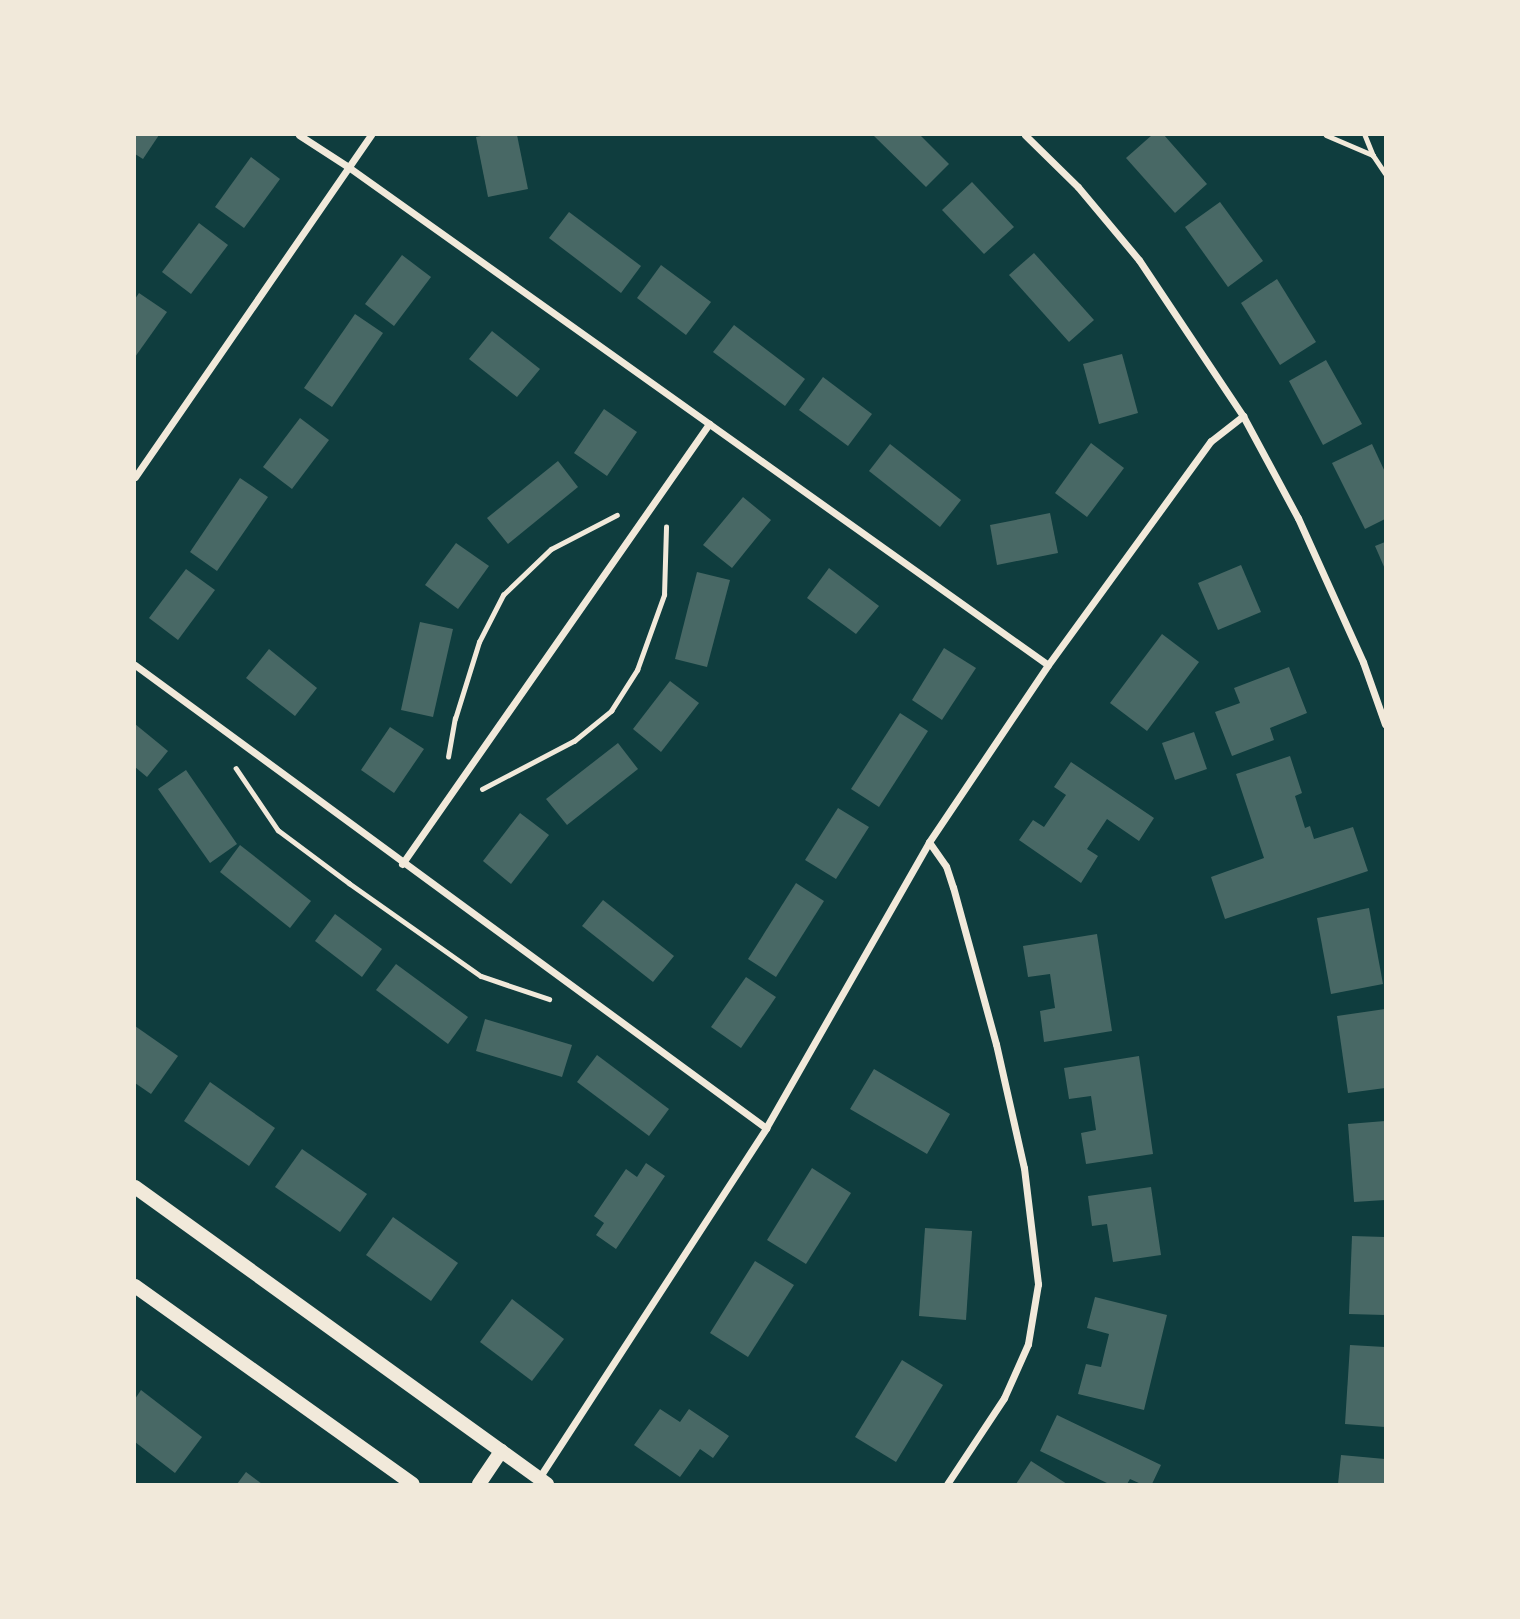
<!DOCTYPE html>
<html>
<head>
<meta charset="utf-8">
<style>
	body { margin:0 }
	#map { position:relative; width:1520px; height:1619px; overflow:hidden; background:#0f3d3e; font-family:Helvetica,sans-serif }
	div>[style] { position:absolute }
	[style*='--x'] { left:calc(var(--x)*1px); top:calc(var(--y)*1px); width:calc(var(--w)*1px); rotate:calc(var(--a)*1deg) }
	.building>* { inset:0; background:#486865 }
	.path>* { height:4.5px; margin:-2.25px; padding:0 2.25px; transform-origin:2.25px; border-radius:2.25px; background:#f1e9da }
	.minor>* { height:7px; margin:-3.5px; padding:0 3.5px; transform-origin:3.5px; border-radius:3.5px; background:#f1e9da }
	.secondary>* { height:14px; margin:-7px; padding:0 7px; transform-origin:7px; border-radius:7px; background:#f1e9da }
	span { translate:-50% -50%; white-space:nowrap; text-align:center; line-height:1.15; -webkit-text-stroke:7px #f1e9da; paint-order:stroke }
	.frame { position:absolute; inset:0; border:136px solid #f1e9da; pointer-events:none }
</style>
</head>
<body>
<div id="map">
	<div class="building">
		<div style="clip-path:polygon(135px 135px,159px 135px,143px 159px,135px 154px)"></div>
		<div style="clip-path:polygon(486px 135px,517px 135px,528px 189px,488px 197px,476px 137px)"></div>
		<div style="clip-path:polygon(873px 135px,920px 135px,949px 164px,926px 187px)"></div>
		<div style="clip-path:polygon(1152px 135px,1164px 135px,1207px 184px,1175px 213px,1126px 158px)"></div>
		<div style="clip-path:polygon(251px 157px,280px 179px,244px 228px,215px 207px)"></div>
		<div style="clip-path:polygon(972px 182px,1014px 227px,984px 254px,942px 210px)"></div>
		<div style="clip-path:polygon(1220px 202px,1263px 261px,1228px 287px,1185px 227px)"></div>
		<div style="clip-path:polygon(569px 212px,641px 266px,621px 293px,549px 238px)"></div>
		<div style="clip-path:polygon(199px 223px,228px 245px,191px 294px,162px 272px)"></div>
		<div style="clip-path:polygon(1034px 253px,1094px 320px,1069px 342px,1009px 275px)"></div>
		<div style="clip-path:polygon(402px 255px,431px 277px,394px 326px,365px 304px)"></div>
		<div style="clip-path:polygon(661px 265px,711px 302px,686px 335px,637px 298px)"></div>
		<div style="clip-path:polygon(1277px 279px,1316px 342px,1280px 365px,1241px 303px)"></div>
		<div style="clip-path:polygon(139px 293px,167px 312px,135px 357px,135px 299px)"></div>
		<div style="clip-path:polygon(355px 314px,383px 333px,332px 407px,304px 388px)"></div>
		<div style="clip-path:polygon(734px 325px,805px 379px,785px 406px,713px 352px)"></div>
		<div style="clip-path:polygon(492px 331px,540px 369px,517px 397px,469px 359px)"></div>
		<div style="clip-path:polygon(1122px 354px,1138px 413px,1099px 424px,1083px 364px)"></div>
		<div style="clip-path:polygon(1326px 360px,1362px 424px,1323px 445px,1289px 381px)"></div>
		<div style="clip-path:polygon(823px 377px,872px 414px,848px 446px,799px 410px)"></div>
		<div style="clip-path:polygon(604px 409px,637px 432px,607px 476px,574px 453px)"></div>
		<div style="clip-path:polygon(300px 418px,329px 440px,292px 489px,263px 467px)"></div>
		<div style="clip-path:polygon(1091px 443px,1124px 468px,1087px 517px,1055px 493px)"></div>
		<div style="clip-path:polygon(890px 444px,961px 500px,940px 527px,869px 471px)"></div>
		<div style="clip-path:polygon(1372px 444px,1385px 472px,1385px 519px,1365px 529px,1332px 463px)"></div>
		<div style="clip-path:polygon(558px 461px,578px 487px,508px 544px,487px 518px)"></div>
		<div style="clip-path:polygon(240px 478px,268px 497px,217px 571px,190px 552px)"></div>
		<div style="clip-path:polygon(743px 497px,771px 520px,732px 568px,703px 545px)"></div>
		<div style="clip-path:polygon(1050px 513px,1058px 553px,997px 565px,990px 525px)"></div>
		<div style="clip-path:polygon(1385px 542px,1385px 569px,1375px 546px)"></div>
		<div style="clip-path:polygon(456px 543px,489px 566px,458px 609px,425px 585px)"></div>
		<div style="clip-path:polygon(1241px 565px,1261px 612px,1218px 630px,1198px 583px)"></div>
		<div style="clip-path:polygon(829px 568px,879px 606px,856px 634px,807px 598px)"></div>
		<div style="clip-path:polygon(186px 569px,215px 590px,178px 640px,149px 618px)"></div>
		<div style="clip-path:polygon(697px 572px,730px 580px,707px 667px,675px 659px)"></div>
		<div style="clip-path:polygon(420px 622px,453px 629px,433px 717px,401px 710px)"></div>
		<div style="clip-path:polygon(1162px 634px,1199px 662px,1147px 731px,1110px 703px)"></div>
		<div style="clip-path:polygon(944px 648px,976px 668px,942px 720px,912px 700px)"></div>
		<div style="clip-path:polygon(269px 649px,317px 688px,295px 716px,246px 678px)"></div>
		<div style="clip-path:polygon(1289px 667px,1307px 713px,1270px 728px,1274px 740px,1232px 756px,1215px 712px,1240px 703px,1234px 688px)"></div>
		<div style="clip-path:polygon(670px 681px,699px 703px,661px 752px,633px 729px)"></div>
		<div style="clip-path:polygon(900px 713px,928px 731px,879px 807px,851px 789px)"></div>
		<div style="clip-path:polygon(135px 724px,168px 751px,147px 777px,135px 767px)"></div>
		<div style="clip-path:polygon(390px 727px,424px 749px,394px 793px,361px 770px)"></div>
		<div style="clip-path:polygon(1194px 732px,1207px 769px,1175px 780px,1162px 743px)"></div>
		<div style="clip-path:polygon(618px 743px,638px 769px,567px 825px,546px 799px)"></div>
		<div style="clip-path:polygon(1290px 756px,1302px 793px,1295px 796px,1305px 828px,1310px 826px,1314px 839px,1353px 827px,1368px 871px,1225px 919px,1211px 877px,1264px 858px,1236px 774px)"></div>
		<div style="clip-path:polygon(1071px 762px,1154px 818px,1139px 841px,1107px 819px,1087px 849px,1098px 856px,1081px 883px,1019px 840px,1033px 820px,1044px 827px,1066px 795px,1054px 787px)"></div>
		<div style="clip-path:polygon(186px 770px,237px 844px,210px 863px,158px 789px)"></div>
		<div style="clip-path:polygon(838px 808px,869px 827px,836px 879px,805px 860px)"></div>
		<div style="clip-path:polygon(520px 813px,549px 835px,511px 884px,483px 861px)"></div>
		<div style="clip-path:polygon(240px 845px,311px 901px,290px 928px,220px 872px)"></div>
		<div style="clip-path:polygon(796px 883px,824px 901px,776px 977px,748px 959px)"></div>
		<div style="clip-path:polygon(603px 900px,674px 956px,653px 982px,582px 926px)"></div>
		<div style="clip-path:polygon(1369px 908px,1383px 984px,1331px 994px,1317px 918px)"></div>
		<div style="clip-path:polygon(335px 914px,382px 949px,362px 977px,315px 941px)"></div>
		<div style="clip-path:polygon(1097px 934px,1112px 1031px,1044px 1042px,1040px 1011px,1055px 1008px,1050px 974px,1028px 977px,1023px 946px)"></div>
		<div style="clip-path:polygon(396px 964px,468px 1017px,448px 1044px,376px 990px)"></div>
		<div style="clip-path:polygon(746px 977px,776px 997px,741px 1048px,711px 1027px)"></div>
		<div style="clip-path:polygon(1385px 1009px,1385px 1088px,1348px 1093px,1337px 1016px)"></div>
		<div style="clip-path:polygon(485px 1019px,572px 1045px,562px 1077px,476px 1051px)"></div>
		<div style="clip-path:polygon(135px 1026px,178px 1056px,151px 1094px,135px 1083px)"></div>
		<div style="clip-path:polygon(597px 1055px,669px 1109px,649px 1136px,577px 1082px)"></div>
		<div style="clip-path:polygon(1139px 1056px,1153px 1154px,1086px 1164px,1081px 1133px,1096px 1130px,1091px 1096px,1069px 1099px,1064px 1068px)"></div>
		<div style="clip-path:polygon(874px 1069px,950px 1114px,927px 1154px,850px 1109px)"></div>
		<div style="clip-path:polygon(210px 1082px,275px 1128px,249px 1166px,184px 1121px)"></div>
		<div style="clip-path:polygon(1385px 1121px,1385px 1200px,1354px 1202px,1348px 1124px)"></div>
		<div style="clip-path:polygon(302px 1149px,367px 1194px,340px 1232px,275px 1187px)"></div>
		<div style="clip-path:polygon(646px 1163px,665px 1176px,616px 1249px,596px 1235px,604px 1223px,594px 1216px,626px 1169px,637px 1177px)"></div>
		<div style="clip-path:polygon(812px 1168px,851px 1193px,806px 1264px,767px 1240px)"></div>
		<div style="clip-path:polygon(1151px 1187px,1161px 1255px,1113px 1262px,1107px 1224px,1092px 1226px,1088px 1196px)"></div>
		<div style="clip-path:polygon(393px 1217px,458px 1263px,431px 1301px,366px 1255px)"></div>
		<div style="clip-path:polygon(925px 1228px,972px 1231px,966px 1320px,919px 1316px)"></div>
		<div style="clip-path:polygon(1352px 1236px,1385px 1237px,1385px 1315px,1349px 1314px)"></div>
		<div style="clip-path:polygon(755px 1261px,794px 1285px,748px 1357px,710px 1333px)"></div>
		<div style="clip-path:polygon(1095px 1297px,1167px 1315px,1144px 1410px,1078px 1394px,1086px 1364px,1101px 1367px,1109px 1334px,1087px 1328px)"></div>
		<div style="clip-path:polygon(512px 1299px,564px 1339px,532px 1381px,480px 1342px)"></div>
		<div style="clip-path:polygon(1350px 1345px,1385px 1347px,1385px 1427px,1345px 1424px)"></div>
		<div style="clip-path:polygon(902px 1360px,943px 1385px,896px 1462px,855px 1437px)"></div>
		<div style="clip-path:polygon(141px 1390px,202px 1437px,175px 1473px,135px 1442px,135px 1399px)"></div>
		<div style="clip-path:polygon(660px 1409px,680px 1422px,689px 1409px,729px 1436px,713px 1458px,700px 1449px,680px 1477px,634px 1445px)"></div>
		<div style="clip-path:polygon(1057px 1415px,1161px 1465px,1152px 1484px,1141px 1484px,1130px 1479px,1127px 1484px,1109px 1484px,1040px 1451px)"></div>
		<div style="clip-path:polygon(1341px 1455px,1385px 1459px,1385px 1484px,1338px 1484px)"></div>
		<div style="clip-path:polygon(1031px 1461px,1067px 1484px,1016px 1484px)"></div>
		<div style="clip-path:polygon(246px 1472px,262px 1484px,237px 1484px)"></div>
	</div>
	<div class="path">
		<div style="--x:1326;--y:135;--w:51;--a:23.1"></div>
		<div style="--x:1365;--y:135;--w:22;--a:68"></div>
		<div style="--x:1373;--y:155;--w:22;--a:56"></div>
		<div style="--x:448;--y:757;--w:39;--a:-80"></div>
		<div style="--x:455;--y:719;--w:81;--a:-72.7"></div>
		<div style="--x:479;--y:642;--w:53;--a:-62.9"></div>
		<div style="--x:503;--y:595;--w:66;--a:-43.8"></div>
		<div style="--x:551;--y:549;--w:74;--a:-27.3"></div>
		<div style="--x:236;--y:768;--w:75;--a:55.9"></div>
		<div style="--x:278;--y:830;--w:89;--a:36.7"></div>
		<div style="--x:349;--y:883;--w:161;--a:35.2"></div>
		<div style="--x:481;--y:976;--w:72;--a:18.7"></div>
		<div style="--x:482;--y:789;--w:104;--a:-27.6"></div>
		<div style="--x:574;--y:741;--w:48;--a:-39"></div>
		<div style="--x:611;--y:711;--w:49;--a:-57.6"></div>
		<div style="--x:637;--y:670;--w:80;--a:-70.2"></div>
		<div style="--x:664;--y:595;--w:68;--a:-88.3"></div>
	</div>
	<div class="minor">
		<div style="--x:299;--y:135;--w:57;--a:32.9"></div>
		<div style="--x:347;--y:166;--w:860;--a:35.44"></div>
		<div style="--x:1025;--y:135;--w:74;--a:44.5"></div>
		<div style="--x:1078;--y:187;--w:95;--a:50.1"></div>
		<div style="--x:1139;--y:260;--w:187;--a:56.3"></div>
		<div style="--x:1243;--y:416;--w:116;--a:61.7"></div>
		<div style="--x:1298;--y:518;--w:158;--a:65.7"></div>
		<div style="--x:1363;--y:662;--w:66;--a:70.5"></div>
		<div style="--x:135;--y:477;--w:416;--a:-55.4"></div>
		<div style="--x:135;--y:665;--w:783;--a:36.27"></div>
		<div style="--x:929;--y:842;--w:29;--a:55"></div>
		<div style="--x:946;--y:866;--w:22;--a:72"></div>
		<div style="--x:953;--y:887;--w:163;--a:74.7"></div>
		<div style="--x:996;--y:1044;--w:127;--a:77.3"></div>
		<div style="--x:1024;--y:1168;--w:117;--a:83.1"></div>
		<div style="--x:1038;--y:1284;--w:61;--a:99.5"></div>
		<div style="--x:1028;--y:1344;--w:59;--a:114"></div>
		<div style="--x:1004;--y:1398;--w:103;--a:123.5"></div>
		<div style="--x:402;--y:864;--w:537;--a:-55.1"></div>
		<div style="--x:539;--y:1478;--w:417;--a:-57"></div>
		<div style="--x:766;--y:1128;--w:329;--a:-60.3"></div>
		<div style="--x:929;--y:842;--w:213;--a:-56.1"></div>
		<div style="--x:1048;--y:665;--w:277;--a:-54"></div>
		<div style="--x:1211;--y:441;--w:41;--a:-38"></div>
	</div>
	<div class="secondary">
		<div style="--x:135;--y:1187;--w:508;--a:35.79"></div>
		<div style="--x:135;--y:1286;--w:341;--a:35.5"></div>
		<div style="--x:479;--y:1484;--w:40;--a:-56"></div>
	</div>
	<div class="frame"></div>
</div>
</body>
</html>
